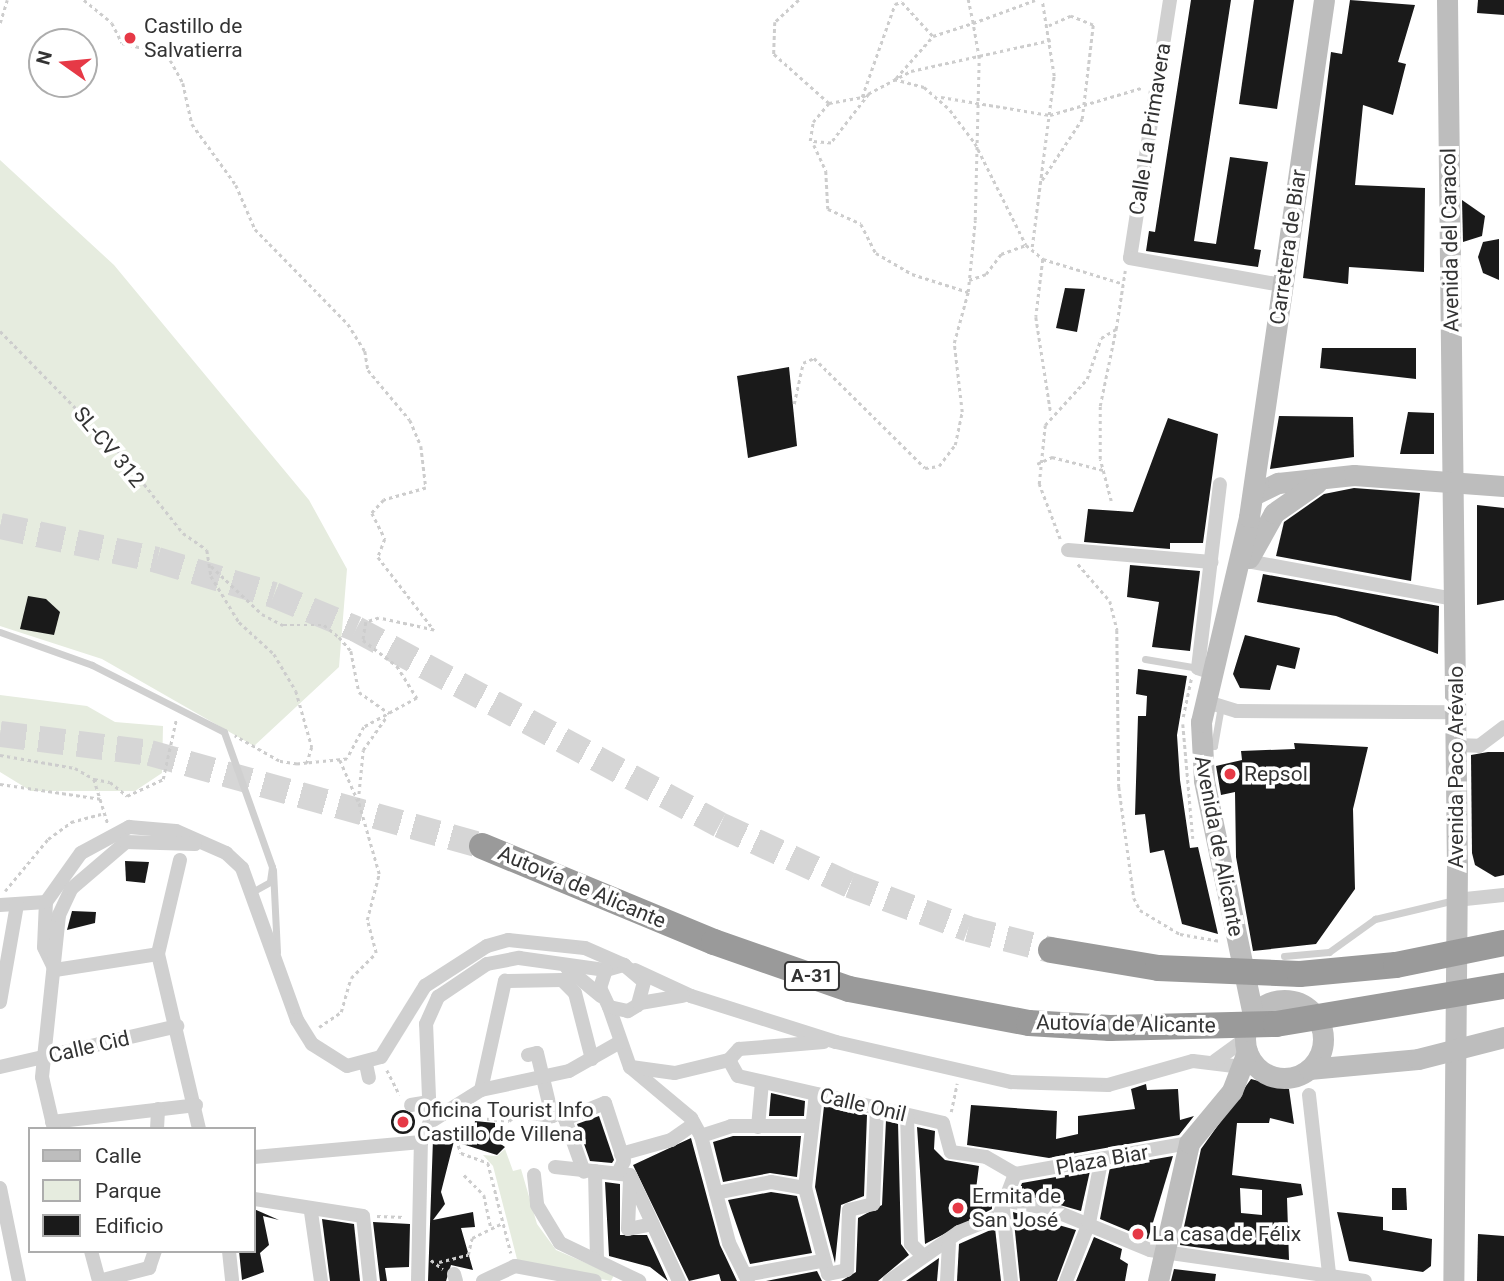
<!DOCTYPE html>
<html>
<head>
<meta charset="utf-8">
<style>
	body { margin:0 }
	#map { position:relative; width:1504px; height:1281px; overflow:hidden; background:#fff; font-family:Roboto,sans-serif }
	div>[style] { position:absolute }
	[style*='--x'] { left:calc(var(--x)*1px); top:calc(var(--y)*1px); width:calc(var(--w)*1px); rotate:calc(var(--a)*1deg) }
	.green>* { inset:0; background:#e6ecdf }
	.building>* { inset:0; background:#1a1a1a }
	.round { border-radius:50% }
	.highway-tunnel>* { height:26px; margin-top:-13px; transform-origin:0; background:repeating-linear-gradient(90deg,#d6d6d6 0 26px,transparent 0 39px) }
	.path>* { height:2.5px; margin-top:-1.25px; transform-origin:0; background:repeating-linear-gradient(90deg,#cdcdcd 0 3.5px,transparent 0 7px) }
	.lane>* { height:7px; margin:-3.5px; padding:0 3.5px; transform-origin:3.5px; border-radius:3.5px; background:#d0d0d0 }
	.street>* { height:14px; margin:-7px; padding:0 7px; transform-origin:7px; border-radius:7px; background:#d0d0d0 }
	.secondary>* { height:21px; margin:-10.5px; padding:0 10.5px; transform-origin:10.5px; border-radius:10.5px; background:#bdbdbd }
	.secondary>.ring { margin:-10.5px; padding:0; box-sizing:content-box; background:none; border:21px solid #bdbdbd; border-radius:50% }
	.highway>* { height:26px; margin:-13px; padding:0 13px; transform-origin:13px; border-radius:13px; background:#9a9a9a }
	.dots>* { width:19px; height:19px; translate:-50% -50%; box-sizing:border-box; border:4px solid #fff; border-radius:50% }
	span { translate:-50% -50%; white-space:nowrap; text-align:center; line-height:1.15; -webkit-text-stroke:7px #fff; paint-order:stroke }
	.shield-label span { padding:2px 5px; background:#fff; border:2px solid; border-radius:5px; -webkit-text-stroke-width:0 }
	.shield-label { font-size:19px; color:#333; font-weight:700 }
	.poi-label { font-size:21px; color:#333 }
	.left { translate:0 -50%; text-align:left }
	.street-label { font-size:21px; color:#333 }
	.legend { position:absolute; left:28px; top:1127px; width:228px; height:126px; box-sizing:border-box; background:#fff; border:2px solid #adadad; margin:0; padding:9px 12px; list-style:none; font-size:21px; color:#333 }
	.legend li { display:flex; align-items:center; gap:14px; height:35px }
	.legend b { width:35px; border:2px solid #adadad }
	.north { position:absolute; left:28px; top:28px; width:70px; height:70px; box-sizing:border-box; background:#fff; border:2px solid #adadad; border-radius:50%; rotate:285deg; font-size:19px; font-weight:700; line-height:28px; text-align:center; color:#333 }
	.north::after { content:''; display:block; margin:auto; width:24px; height:32px; background:#e63946; clip-path:polygon(50% 0,100% 100%,50% 72%,0 100%) }
</style>
</head>
<body>
<div id="map">
	<div class="green">
		<div style="clip-path:polygon(0 160px,114px 265px,309px 500px,347px 569px,339px 667px,254px 746px,102px 659px,0 626px)"></div>
		<div style="clip-path:polygon(0 695px,87px 706px,115px 722px,163px 726px,162px 773px,135px 791px,31px 791px,0 772px)"></div>
		<div style="clip-path:polygon(505px 1149px,513px 1171px,521px 1169px,537px 1224px,556px 1250px,614px 1275px,611px 1281px,518px 1263px,493px 1166px,483px 1155px,497px 1156px)"></div>
	</div>
	<div class="building">
		<div style="clip-path:polygon(1191px 0,1231px 0,1194px 241px,1216px 244px,1230px 157px,1268px 162px,1254px 249px,1261px 250px,1258px 267px,1146px 251px,1149px 231px,1155px 232px)"></div>
		<div style="clip-path:polygon(1254px 0,1294px 0,1277px 109px,1239px 104px)"></div>
		<div style="clip-path:polygon(1350px 0,1415px 5px,1398px 62px,1406px 64px,1393px 115px,1363px 105px,1355px 185px,1425px 188px,1424px 272px,1349px 267px,1348px 284px,1303px 278px,1331px 52px,1342px 54px)"></div>
		<div style="clip-path:polygon(1478px 0,1504px 0,1504px 15px,1477px 13px)"></div>
		<div style="clip-path:polygon(1462px 200px,1485px 216px,1482px 236px,1463px 242px)"></div>
		<div style="clip-path:polygon(1499px 239px,1499px 280px,1483px 273px,1478px 257px,1483px 242px)"></div>
		<div style="clip-path:polygon(1065px 288px,1085px 289px,1077px 332px,1056px 328px)"></div>
		<div style="clip-path:polygon(1322px 348px,1416px 348px,1416px 379px,1320px 368px)"></div>
		<div style="clip-path:polygon(789px 367px,797px 446px,748px 458px,737px 376px)"></div>
		<div style="clip-path:polygon(1408px 412px,1434px 413px,1434px 454px,1400px 454px)"></div>
		<div style="clip-path:polygon(1279px 416px,1353px 417px,1354px 457px,1270px 469px)"></div>
		<div style="clip-path:polygon(1168px 418px,1218px 434px,1203px 543px,1170px 543px,1170px 549px,1084px 542px,1088px 509px,1133px 512px)"></div>
		<div style="clip-path:polygon(1354px 488px,1420px 493px,1411px 581px,1276px 556px,1284px 522px,1324px 494px)"></div>
		<div style="clip-path:polygon(1477px 505px,1504px 508px,1504px 600px,1477px 605px)"></div>
		<div style="clip-path:polygon(1130px 565px,1200px 571px,1190px 651px,1152px 647px,1159px 602px,1127px 597px)"></div>
		<div style="clip-path:polygon(1263px 574px,1439px 606px,1438px 654px,1336px 616px,1257px 602px)"></div>
		<div style="clip-path:polygon(28px 596px,46px 599px,60px 612px,54px 635px,20px 629px)"></div>
		<div style="clip-path:polygon(1245px 635px,1300px 648px,1295px 669px,1277px 665px,1270px 690px,1240px 688px,1233px 674px)"></div>
		<div style="clip-path:polygon(1138px 669px,1187px 676px,1177px 735px,1180px 780px,1190px 848px,1198px 847px,1218px 934px,1182px 924px,1164px 850px,1150px 853px,1145px 814px,1135px 815px,1138px 716px,1146px 716px,1147px 696px,1136px 694px)"></div>
		<div style="clip-path:polygon(1294px 743px,1368px 747px,1353px 809px,1355px 889px,1316px 944px,1253px 951px,1236px 857px,1235px 792px,1221px 795px,1216px 766px,1242px 760px,1241px 751px,1295px 749px)"></div>
		<div style="clip-path:polygon(1488px 752px,1504px 752px,1504px 875px,1495px 877px,1475px 865px,1472px 853px,1471px 755px)"></div>
		<div style="clip-path:polygon(125px 861px,149px 862px,145px 883px,126px 881px)"></div>
		<div style="clip-path:polygon(72px 911px,96px 912px,95px 923px,67px 930px)"></div>
		<div style="clip-path:polygon(evenodd,1251px 1079px,1289px 1089px,1294px 1124px,1270px 1118px,1269px 1123px,1237px 1123px,1232px 1175px,1301px 1184px,1303px 1195px,1287px 1198px,1289px 1260px,1180px 1245px,1201px 1149px,1251px 1079px,1240px 1188px,1262px 1190px,1262px 1215px,1241px 1213px,1240px 1188px)"></div>
		<div style="clip-path:polygon(1146px 1084px,1147px 1090px,1178px 1089px,1180px 1120px,1194px 1116px,1179px 1135px,1049px 1158px,967px 1145px,971px 1105px,1057px 1111px,1056px 1139px,1078px 1134px,1078px 1116px,1135px 1109px,1131px 1089px)"></div>
		<div style="clip-path:polygon(771px 1093px,805px 1101px,804px 1116px,769px 1116px)"></div>
		<div style="clip-path:polygon(824px 1106px,867px 1115px,864px 1196px,841px 1205px,835px 1263px,815px 1187px)"></div>
		<div class="round" style="left:391px;top:1110px;width:24px;height:24px"></div>
		<div style="clip-path:polygon(599px 1116px,614px 1160px,612px 1163px,590px 1161px,577px 1124px)"></div>
		<div style="clip-path:polygon(886px 1120px,898px 1122px,901px 1244px,909px 1255px,878px 1281px,841px 1281px,856px 1272px,858px 1218px,882px 1205px)"></div>
		<div style="clip-path:polygon(475px 1121px,495px 1123px,495px 1140px,505px 1147px,497px 1155px,459px 1143px,457px 1132px,473px 1135px)"></div>
		<div style="clip-path:polygon(917px 1127px,935px 1131px,934px 1149px,945px 1160px,979px 1166px,976px 1189px,992px 1189px,992px 1209px,925px 1244px)"></div>
		<div style="clip-path:polygon(733px 1136px,801px 1136px,797px 1177px,770px 1173px,723px 1182px,713px 1142px)"></div>
		<div style="clip-path:polygon(691px 1138px,720px 1245px,737px 1281px,721px 1281px,719px 1274px,689px 1281px,633px 1165px)"></div>
		<div style="clip-path:polygon(433px 1139px,454px 1141px,441px 1192px,445px 1204px,433px 1220px,473px 1212px,475px 1227px,461px 1228px,473px 1270px,451px 1265px,446px 1281px,428px 1281px)"></div>
		<div style="clip-path:polygon(1173px 1156px,1148px 1239px,1100px 1219px,1110px 1167px)"></div>
		<div style="clip-path:polygon(1090px 1171px,1081px 1211px,1018px 1193px,1022px 1183px)"></div>
		<div style="clip-path:polygon(605px 1182px,620px 1184px,620px 1235px,647px 1235px,668px 1281px,650px 1267px,609px 1256px)"></div>
		<div style="clip-path:polygon(1392px 1188px,1406px 1188px,1407px 1210px,1392px 1210px)"></div>
		<div style="clip-path:polygon(771px 1192px,797px 1196px,812px 1253px,750px 1264px,728px 1200px)"></div>
		<div style="clip-path:polygon(254px 1209px,279px 1220px,263px 1216px,269px 1245px,260px 1253px,264px 1272px,242px 1280px,239px 1251px,254px 1251px)"></div>
		<div style="clip-path:polygon(1013px 1212px,1076px 1230px,1057px 1281px,1020px 1281px)"></div>
		<div style="clip-path:polygon(1337px 1212px,1383px 1217px,1383px 1230px,1432px 1239px,1431px 1266px,1423px 1272px,1349px 1261px)"></div>
		<div style="clip-path:polygon(322px 1219px,354px 1224px,360px 1281px,330px 1281px)"></div>
		<div style="clip-path:polygon(373px 1222px,410px 1224px,409px 1267px,385px 1268px,387px 1281px,380px 1281px)"></div>
		<div style="clip-path:polygon(995px 1228px,1001px 1281px,957px 1281px,959px 1244px)"></div>
		<div style="clip-path:polygon(1478px 1234px,1504px 1236px,1504px 1281px,1477px 1281px)"></div>
		<div style="clip-path:polygon(1094px 1237px,1122px 1249px,1120px 1259px,1128px 1264px,1125px 1281px,1076px 1281px)"></div>
		<div style="clip-path:polygon(939px 1258px,937px 1281px,906px 1281px)"></div>
		<div style="clip-path:polygon(1174px 1269px,1216px 1274px,1215px 1281px,1171px 1281px)"></div>
		<div style="clip-path:polygon(817px 1271px,822px 1281px,766px 1281px)"></div>
	</div>
	<div class="highway-tunnel">
		<div style="--x:0;--y:526;--w:161;--a:12.2"></div>
		<div style="--x:157;--y:560;--w:122;--a:16.7"></div>
		<div style="--x:274;--y:595;--w:89;--a:22.5"></div>
		<div style="--x:356;--y:629;--w:413;--a:28.3"></div>
		<div style="--x:720;--y:825;--w:143;--a:24.8"></div>
		<div style="--x:850;--y:885;--w:126;--a:20.4"></div>
		<div style="--x:968;--y:929;--w:86;--a:14.2"></div>
		<div style="--x:0;--y:734;--w:151;--a:7.2"></div>
		<div style="--x:150;--y:753;--w:345;--a:15.6"></div>
	</div>
	<div class="path">
		<div style="--x:84;--y:0;--w:36;--a:39"></div>
		<div style="--x:112;--y:23;--w:22;--a:63"></div>
		<div style="--x:122;--y:43;--w:46;--a:13.7"></div>
		<div style="--x:167;--y:54;--w:33;--a:61"></div>
		<div style="--x:183;--y:83;--w:42;--a:77.6"></div>
		<div style="--x:192;--y:124;--w:75;--a:54.2"></div>
		<div style="--x:236;--y:185;--w:48;--a:66.6"></div>
		<div style="--x:255;--y:229;--w:133;--a:45.6"></div>
		<div style="--x:348;--y:324;--w:32;--a:58"></div>
		<div style="--x:365;--y:351;--w:19;--a:81"></div>
		<div style="--x:368;--y:370;--w:65;--a:50"></div>
		<div style="--x:410;--y:420;--w:28;--a:67"></div>
		<div style="--x:421;--y:446;--w:42;--a:83.2"></div>
		<div style="--x:426;--y:488;--w:44;--a:164.1"></div>
		<div style="--x:384;--y:500;--w:18;--a:133"></div>
		<div style="--x:372;--y:513;--w:29;--a:63"></div>
		<div style="--x:385;--y:539;--w:19;--a:111"></div>
		<div style="--x:378;--y:557;--w:92;--a:52.5"></div>
		<div style="--x:434;--y:630;--w:56;--a:-167.7"></div>
		<div style="--x:379;--y:618;--w:14;--a:163"></div>
		<div style="--x:366;--y:622;--w:18;--a:99"></div>
		<div style="--x:363;--y:640;--w:43;--a:37.4"></div>
		<div style="--x:397;--y:666;--w:38;--a:58"></div>
		<div style="--x:417;--y:698;--w:60;--a:151.3"></div>
		<div style="--x:364;--y:727;--w:36;--a:118"></div>
		<div style="--x:347;--y:759;--w:40;--a:174.3"></div>
		<div style="--x:799;--y:0;--w:33;--a:137"></div>
		<div style="--x:775;--y:22;--w:32;--a:92"></div>
		<div style="--x:774;--y:54;--w:74;--a:41.7"></div>
		<div style="--x:0;--y:23;--w:24;--a:-73"></div>
		<div style="--x:896;--y:78;--w:56;--a:-48.6"></div>
		<div style="--x:933;--y:36;--w:42;--a:-18"></div>
		<div style="--x:973;--y:23;--w:24;--a:-102"></div>
		<div style="--x:894;--y:79;--w:31;--a:15"></div>
		<div style="--x:924;--y:87;--w:35;--a:41"></div>
		<div style="--x:950;--y:110;--w:41;--a:52.9"></div>
		<div style="--x:975;--y:143;--w:114;--a:63.4"></div>
		<div style="--x:1026;--y:245;--w:22;--a:39"></div>
		<div style="--x:1043;--y:259;--w:82;--a:17.1"></div>
		<div style="--x:869;--y:94;--w:62;--a:127.8"></div>
		<div style="--x:831;--y:143;--w:21;--a:-175"></div>
		<div style="--x:810;--y:141;--w:19;--a:-81"></div>
		<div style="--x:813;--y:122;--w:25;--a:-50"></div>
		<div style="--x:829;--y:103;--w:34;--a:-10"></div>
		<div style="--x:862;--y:97;--w:55;--a:-28"></div>
		<div style="--x:911;--y:71;--w:143;--a:-12.5"></div>
		<div style="--x:862;--y:97;--w:99;--a:-70.5"></div>
		<div style="--x:895;--y:4;--w:7;--a:-16"></div>
		<div style="--x:902;--y:2;--w:46;--a:47.6"></div>
		<div style="--x:941;--y:97;--w:110;--a:9.4"></div>
		<div style="--x:1050;--y:115;--w:95;--a:-16.5"></div>
		<div style="--x:814;--y:145;--w:29;--a:65"></div>
		<div style="--x:826;--y:171;--w:38;--a:87"></div>
		<div style="--x:828;--y:209;--w:36;--a:24"></div>
		<div style="--x:861;--y:224;--w:33;--a:63"></div>
		<div style="--x:876;--y:253;--w:42;--a:30.3"></div>
		<div style="--x:912;--y:274;--w:59;--a:17.8"></div>
		<div style="--x:1042;--y:180;--w:73;--a:-56.7"></div>
		<div style="--x:1082;--y:119;--w:95;--a:-83.3"></div>
		<div style="--x:1093;--y:25;--w:24;--a:-158"></div>
		<div style="--x:1071;--y:16;--w:24;--a:156"></div>
		<div style="--x:1032;--y:247;--w:172;--a:-82.7"></div>
		<div style="--x:1054;--y:76;--w:77;--a:-99"></div>
		<div style="--x:1043;--y:259;--w:58;--a:96.9"></div>
		<div style="--x:1036;--y:317;--w:98;--a:81.2"></div>
		<div style="--x:969;--y:280;--w:18;--a:-19"></div>
		<div style="--x:986;--y:274;--w:25;--a:-53"></div>
		<div style="--x:1001;--y:254;--w:27;--a:-20"></div>
		<div style="--x:0;--y:331;--w:168;--a:45.5"></div>
		<div style="--x:118;--y:451;--w:105;--a:51.6"></div>
		<div style="--x:183;--y:533;--w:29;--a:35"></div>
		<div style="--x:207;--y:550;--w:26;--a:81"></div>
		<div style="--x:211;--y:576;--w:54;--a:58.7"></div>
		<div style="--x:239;--y:622;--w:47;--a:42.4"></div>
		<div style="--x:274;--y:654;--w:43;--a:59.3"></div>
		<div style="--x:296;--y:691;--w:58;--a:74.1"></div>
		<div style="--x:312;--y:747;--w:17;--a:107"></div>
		<div style="--x:307;--y:763;--w:10;--a:174"></div>
		<div style="--x:297;--y:764;--w:18;--a:-171"></div>
		<div style="--x:279;--y:761;--w:51;--a:-150.4"></div>
		<div style="--x:794;--y:404;--w:42;--a:-77.6"></div>
		<div style="--x:803;--y:363;--w:12;--a:-24"></div>
		<div style="--x:814;--y:358;--w:156;--a:44.7"></div>
		<div style="--x:925;--y:468;--w:14;--a:-8"></div>
		<div style="--x:939;--y:466;--w:26;--a:-53"></div>
		<div style="--x:955;--y:445;--w:34;--a:-78"></div>
		<div style="--x:962;--y:412;--w:69;--a:-96.6"></div>
		<div style="--x:954;--y:343;--w:53;--a:-74.6"></div>
		<div style="--x:968;--y:292;--w:72;--a:-84.4"></div>
		<div style="--x:975;--y:220;--w:162;--a:-88.6"></div>
		<div style="--x:979;--y:58;--w:36;--a:-100"></div>
		<div style="--x:973;--y:23;--w:66;--a:-20.4"></div>
		<div style="--x:1037;--y:464;--w:17;--a:-25"></div>
		<div style="--x:1052;--y:457;--w:53;--a:14.3"></div>
		<div style="--x:1111;--y:501;--w:43;--a:-104.7"></div>
		<div style="--x:1100;--y:459;--w:53;--a:-90"></div>
		<div style="--x:1100;--y:406;--w:79;--a:-78.3"></div>
		<div style="--x:1060;--y:539;--w:59;--a:-110.9"></div>
		<div style="--x:1039;--y:484;--w:59;--a:-84.2"></div>
		<div style="--x:1045;--y:425;--w:62;--a:-47.6"></div>
		<div style="--x:1087;--y:379;--w:43;--a:-71.1"></div>
		<div style="--x:1101;--y:338;--w:17;--a:-31"></div>
		<div style="--x:1116;--y:329;--w:59;--a:-81.2"></div>
		<div style="--x:1078;--y:564;--w:49;--a:49.1"></div>
		<div style="--x:1110;--y:601;--w:30;--a:76"></div>
		<div style="--x:1117;--y:630;--w:157;--a:89.3"></div>
		<div style="--x:1119;--y:787;--w:112;--a:82.3"></div>
		<div style="--x:1134;--y:898;--w:13;--a:63"></div>
		<div style="--x:1140;--y:910;--w:47;--a:31"></div>
		<div style="--x:1180;--y:934;--w:41;--a:9.9"></div>
		<div style="--x:211;--y:566;--w:70;--a:43.3"></div>
		<div style="--x:262;--y:614;--w:24;--a:28"></div>
		<div style="--x:283;--y:625;--w:41;--a:0"></div>
		<div style="--x:324;--y:625;--w:19;--a:39"></div>
		<div style="--x:339;--y:637;--w:18;--a:49"></div>
		<div style="--x:351;--y:651;--w:42;--a:79"></div>
		<div style="--x:359;--y:692;--w:37;--a:35"></div>
		<div style="--x:1183;--y:717;--w:39;--a:-78"></div>
		<div style="--x:1183;--y:724;--w:115;--a:85"></div>
		<div style="--x:0;--y:755;--w:76;--a:9.8"></div>
		<div style="--x:75;--y:768;--w:22;--a:30"></div>
		<div style="--x:94;--y:779;--w:47;--a:72.7"></div>
		<div style="--x:340;--y:760;--w:45;--a:66.3"></div>
		<div style="--x:94;--y:779;--w:16;--a:11"></div>
		<div style="--x:110;--y:782;--w:22;--a:39"></div>
		<div style="--x:127;--y:796;--w:40;--a:-25"></div>
		<div style="--x:163;--y:779;--w:60;--a:-77.6"></div>
		<div style="--x:0;--y:784;--w:103;--a:8.4"></div>
		<div style="--x:5;--y:891;--w:67;--a:-50.4"></div>
		<div style="--x:48;--y:839;--w:29;--a:-36"></div>
		<div style="--x:71;--y:822;--w:31;--a:-15"></div>
		<div style="--x:1266;--y:995;--w:11;--a:34"></div>
		<div style="--x:319;--y:1027;--w:27;--a:-34"></div>
		<div style="--x:341;--y:1012;--w:35;--a:-74"></div>
		<div style="--x:351;--y:978;--w:35;--a:-45"></div>
		<div style="--x:376;--y:953;--w:34;--a:-105"></div>
		<div style="--x:367;--y:920;--w:48;--a:-75.4"></div>
		<div style="--x:379;--y:874;--w:76;--a:-106"></div>
		<div style="--x:358;--y:801;--w:51;--a:-84.4"></div>
		<div style="--x:363;--y:750;--w:42;--a:-54.8"></div>
		<div style="--x:387;--y:1070;--w:28;--a:63"></div>
		<div style="--x:951;--y:1112;--w:29;--a:-78"></div>
		<div style="--x:480;--y:1118;--w:29;--a:6"></div>
		<div style="--x:509;--y:1121;--w:13;--a:-39"></div>
		<div style="--x:439;--y:1137;--w:17;--a:7"></div>
		<div style="--x:456;--y:1139;--w:15;--a:70"></div>
		<div style="--x:461;--y:1153;--w:29;--a:20"></div>
		<div style="--x:488;--y:1163;--w:93;--a:75.7"></div>
		<div style="--x:464;--y:1175;--w:28;--a:45"></div>
		<div style="--x:484;--y:1195;--w:34;--a:78"></div>
		<div style="--x:377;--y:1216;--w:28;--a:2"></div>
		<div style="--x:431;--y:1260;--w:15;--a:37"></div>
		<div style="--x:439;--y:1262;--w:30;--a:-14"></div>
		<div style="--x:468;--y:1255;--w:17;--a:-77"></div>
		<div style="--x:472;--y:1238;--w:32;--a:-26"></div>
	</div>
	<div class="lane">
		<div style="--x:0;--y:632;--w:98;--a:19.7"></div>
		<div style="--x:92;--y:665;--w:148;--a:26.9"></div>
		<div style="--x:224;--y:732;--w:143;--a:70.4"></div>
		<div style="--x:272;--y:867;--w:15;--a:98"></div>
		<div style="--x:270;--y:882;--w:18;--a:151"></div>
		<div style="--x:1145;--y:659;--w:54;--a:9.6"></div>
		<div style="--x:1204;--y:747;--w:10;--a:-6"></div>
		<div style="--x:1214;--y:746;--w:41;--a:-80.1"></div>
		<div style="--x:273;--y:870;--w:82;--a:87.2"></div>
		<div style="--x:1284;--y:956;--w:45;--a:-5.1"></div>
		<div style="--x:1329;--y:952;--w:57;--a:-35.7"></div>
		<div style="--x:1375;--y:919;--w:82;--a:-13.4"></div>
	</div>
	<div class="street">
		<div style="--x:1170;--y:0;--w:261;--a:98.8"></div>
		<div style="--x:1130;--y:258;--w:154;--a:10.1"></div>
		<div style="--x:1068;--y:550;--w:144;--a:4.8"></div>
		<div style="--x:1247;--y:561;--w:211;--a:10.4"></div>
		<div style="--x:1210;--y:672;--w:13;--a:-162"></div>
		<div style="--x:1198;--y:668;--w:185;--a:-83.2"></div>
		<div style="--x:1204;--y:701;--w:34;--a:17"></div>
		<div style="--x:1237;--y:711;--w:218;--a:0.3"></div>
		<div style="--x:1455;--y:745;--w:24;--a:2"></div>
		<div style="--x:1479;--y:746;--w:31;--a:-37"></div>
		<div style="--x:180;--y:860;--w:97;--a:103.2"></div>
		<div style="--x:158;--y:954;--w:180;--a:76.8"></div>
		<div style="--x:1456;--y:900;--w:48;--a:-5.9"></div>
		<div style="--x:0;--y:905;--w:46;--a:-3.7"></div>
		<div style="--x:567;--y:968;--w:44;--a:39.5"></div>
		<div style="--x:55;--y:970;--w:25;--a:-116"></div>
		<div style="--x:44;--y:947;--w:45;--a:-87.5"></div>
		<div style="--x:46;--y:902;--w:60;--a:-54.5"></div>
		<div style="--x:81;--y:853;--w:55;--a:-28.4"></div>
		<div style="--x:129;--y:827;--w:47;--a:4.9"></div>
		<div style="--x:176;--y:831;--w:55;--a:23.7"></div>
		<div style="--x:226;--y:853;--w:22;--a:43"></div>
		<div style="--x:242;--y:868;--w:162;--a:70.1"></div>
		<div style="--x:297;--y:1020;--w:28;--a:58"></div>
		<div style="--x:312;--y:1044;--w:41;--a:32.2"></div>
		<div style="--x:347;--y:1066;--w:35;--a:-15"></div>
		<div style="--x:381;--y:1057;--w:84;--a:-58.2"></div>
		<div style="--x:425;--y:986;--w:74;--a:-32.8"></div>
		<div style="--x:487;--y:946;--w:22;--a:-16"></div>
		<div style="--x:508;--y:940;--w:77;--a:5.9"></div>
		<div style="--x:585;--y:948;--w:43;--a:23.6"></div>
		<div style="--x:55;--y:970;--w:104;--a:-8.8"></div>
		<div style="--x:635;--y:970;--w:62;--a:24.9"></div>
		<div style="--x:691;--y:996;--w:152;--a:17.6"></div>
		<div style="--x:836;--y:1042;--w:180;--a:12.9"></div>
		<div style="--x:1011;--y:1082;--w:97;--a:1.8"></div>
		<div style="--x:1108;--y:1085;--w:88;--a:-15.8"></div>
		<div style="--x:1193;--y:1061;--w:66;--a:6.9"></div>
		<div style="--x:0;--y:1002;--w:98;--a:-80.1"></div>
		<div style="--x:640;--y:1003;--w:43;--a:-9.5"></div>
		<div style="--x:609;--y:1007;--w:64;--a:70.7"></div>
		<div style="--x:630;--y:1067;--w:80;--a:39.9"></div>
		<div style="--x:691;--y:1118;--w:21;--a:61"></div>
		<div style="--x:701;--y:1136;--w:111;--a:75.3"></div>
		<div style="--x:729;--y:1243;--w:42;--a:63.4"></div>
		<div style="--x:528;--y:1055;--w:9;--a:-13"></div>
		<div style="--x:537;--y:1053;--w:65;--a:76.6"></div>
		<div style="--x:552;--y:1116;--w:15;--a:-23"></div>
		<div style="--x:566;--y:1110;--w:9;--a:96"></div>
		<div style="--x:565;--y:1119;--w:43;--a:-21.8"></div>
		<div style="--x:605;--y:1103;--w:61;--a:71.9"></div>
		<div style="--x:624;--y:1161;--w:9;--a:117"></div>
		<div style="--x:729;--y:1060;--w:18;--a:61"></div>
		<div style="--x:738;--y:1076;--w:210;--a:12.9"></div>
		<div style="--x:943;--y:1123;--w:30;--a:75"></div>
		<div style="--x:951;--y:1152;--w:35;--a:8"></div>
		<div style="--x:986;--y:1157;--w:34;--a:30"></div>
		<div style="--x:1015;--y:1174;--w:45;--a:110.9"></div>
		<div style="--x:999;--y:1216;--w:43;--a:158.2"></div>
		<div style="--x:959;--y:1232;--w:85;--a:145"></div>
		<div style="--x:1215;--y:1061;--w:37;--a:-36"></div>
		<div style="--x:366;--y:1064;--w:14;--a:78"></div>
		<div style="--x:0;--y:1067;--w:182;--a:-13"></div>
		<div style="--x:631;--y:1067;--w:44;--a:7.8"></div>
		<div style="--x:675;--y:1073;--w:56;--a:-13.5"></div>
		<div style="--x:729;--y:1060;--w:15;--a:-48"></div>
		<div style="--x:739;--y:1049;--w:85;--a:-4.7"></div>
		<div style="--x:481;--y:1090;--w:112;--a:-77.6"></div>
		<div style="--x:505;--y:981;--w:57;--a:-1"></div>
		<div style="--x:562;--y:980;--w:18;--a:45"></div>
		<div style="--x:575;--y:993;--w:68;--a:75.6"></div>
		<div style="--x:816;--y:1094;--w:95;--a:96.7"></div>
		<div style="--x:805;--y:1188;--w:89;--a:75"></div>
		<div style="--x:828;--y:1274;--w:19;--a:-12"></div>
		<div style="--x:1309;--y:1095;--w:187;--a:83.6"></div>
		<div style="--x:411;--y:1105;--w:17;--a:-10"></div>
		<div style="--x:532;--y:1113;--w:20;--a:9"></div>
		<div style="--x:907;--y:1116;--w:128;--a:88.2"></div>
		<div style="--x:911;--y:1244;--w:16;--a:45"></div>
		<div style="--x:565;--y:1119;--w:56;--a:70.3"></div>
		<div style="--x:52;--y:1122;--w:145;--a:-6.7"></div>
		<div style="--x:430;--y:1122;--w:60;--a:-32.1"></div>
		<div style="--x:481;--y:1090;--w:90;--a:-12.2"></div>
		<div style="--x:569;--y:1071;--w:59;--a:-29.6"></div>
		<div style="--x:758;--y:1127;--w:45;--a:-84.9"></div>
		<div style="--x:54;--y:1129;--w:53;--a:-103"></div>
		<div style="--x:42;--y:1077;--w:163;--a:-84"></div>
		<div style="--x:59;--y:915;--w:29;--a:-65"></div>
		<div style="--x:71;--y:889;--w:72;--a:-40.5"></div>
		<div style="--x:126;--y:842;--w:69;--a:1.7"></div>
		<div style="--x:157;--y:1129;--w:20;--a:-87"></div>
		<div style="--x:701;--y:1136;--w:32;--a:-18"></div>
		<div style="--x:731;--y:1126;--w:80;--a:0"></div>
		<div style="--x:621;--y:1154;--w:52;--a:-15.6"></div>
		<div style="--x:671;--y:1140;--w:28;--a:-35"></div>
		<div style="--x:254;--y:1157;--w:168;--a:-5.1"></div>
		<div style="--x:421;--y:1142;--w:22;--a:-66"></div>
		<div style="--x:430;--y:1122;--w:98;--a:-92.3"></div>
		<div style="--x:426;--y:1024;--w:30;--a:-66"></div>
		<div style="--x:438;--y:997;--w:59;--a:-34"></div>
		<div style="--x:487;--y:964;--w:33;--a:-11"></div>
		<div style="--x:519;--y:958;--w:88;--a:7.9"></div>
		<div style="--x:606;--y:970;--w:19;--a:-16"></div>
		<div style="--x:624;--y:965;--w:26;--a:40"></div>
		<div style="--x:644;--y:982;--w:24;--a:105"></div>
		<div style="--x:638;--y:1005;--w:12;--a:149"></div>
		<div style="--x:628;--y:1011;--w:19;--a:-168"></div>
		<div style="--x:609;--y:1007;--w:21;--a:-115"></div>
		<div style="--x:600;--y:988;--w:19;--a:-72"></div>
		<div style="--x:555;--y:1167;--w:75;--a:6.1"></div>
		<div style="--x:630;--y:1175;--w:117;--a:65.2"></div>
		<div style="--x:595;--y:1171;--w:89;--a:88.7"></div>
		<div style="--x:1015;--y:1174;--w:177;--a:-10.1"></div>
		<div style="--x:534;--y:1175;--w:30;--a:84"></div>
		<div style="--x:537;--y:1205;--w:44;--a:58.8"></div>
		<div style="--x:560;--y:1243;--w:88;--a:25.7"></div>
		<div style="--x:630;--y:1179;--w:50;--a:92.3"></div>
		<div style="--x:628;--y:1229;--w:25;--a:-11"></div>
		<div style="--x:0;--y:1188;--w:95;--a:78.5"></div>
		<div style="--x:716;--y:1193;--w:56;--a:-11.3"></div>
		<div style="--x:771;--y:1182;--w:35;--a:10"></div>
		<div style="--x:254;--y:1199;--w:110;--a:8.9"></div>
		<div style="--x:363;--y:1216;--w:65;--a:83.9"></div>
		<div style="--x:1003;--y:1200;--w:48;--a:10.8"></div>
		<div style="--x:1050;--y:1209;--w:108;--a:22.3"></div>
		<div style="--x:1150;--y:1250;--w:217;--a:8.2"></div>
		<div style="--x:1003;--y:1209;--w:72;--a:83.7"></div>
		<div style="--x:311;--y:1212;--w:70;--a:81.8"></div>
		<div style="--x:91;--y:1251;--w:31;--a:75"></div>
		<div style="--x:229;--y:1251;--w:30;--a:84"></div>
		<div style="--x:847;--y:1270;--w:60;--a:-88.1"></div>
		<div style="--x:849;--y:1210;--w:25;--a:-14"></div>
		<div style="--x:873;--y:1204;--w:97;--a:-87.6"></div>
		<div style="--x:454;--y:1274;--w:7;--a:74"></div>
		<div style="--x:745;--y:1275;--w:77;--a:-10.4"></div>
		<div style="--x:99;--y:1281;--w:52;--a:-14.6"></div>
		<div style="--x:149;--y:1268;--w:18;--a:-71"></div>
		<div style="--x:418;--y:1281;--w:139;--a:-88.8"></div>
		<div style="--x:483;--y:1281;--w:35;--a:-25"></div>
		<div style="--x:515;--y:1266;--w:81;--a:10.6"></div>
		<div style="--x:947;--y:1281;--w:37;--a:-87"></div>
		<div style="--x:1066;--y:1281;--w:62;--a:-68.4"></div>
		<div style="--x:1089;--y:1223;--w:62;--a:-78.9"></div>
	</div>
	<div class="secondary">
		<div style="--x:1447;--y:0;--w:864;--a:89.34"></div>
		<div style="--x:1457;--y:864;--w:417;--a:90.5"></div>
		<div style="--x:1253;--y:495;--w:28;--a:-26"></div>
		<div style="--x:1278;--y:483;--w:76;--a:-6"></div>
		<div style="--x:1354;--y:475;--w:150;--a:4.2"></div>
		<div style="--x:1249;--y:558;--w:51;--a:-60.9"></div>
		<div style="--x:1274;--y:513;--w:52;--a:-34.9"></div>
		<div class="ring" style="left:1245px;top:1000px;width:57px;height:57px"></div>
		<div style="--x:1253;--y:1015;--w:240;--a:-101.8"></div>
		<div style="--x:1204;--y:780;--w:58;--a:-93"></div>
		<div style="--x:1201;--y:722;--w:211;--a:-76.8"></div>
		<div style="--x:1249;--y:517;--w:522;--a:-81.75"></div>
		<div style="--x:1309;--y:1069;--w:109;--a:-5.2"></div>
		<div style="--x:1418;--y:1059;--w:89;--a:-14.3"></div>
		<div style="--x:1158;--y:1281;--w:141;--a:-77.3"></div>
		<div style="--x:1189;--y:1143;--w:67;--a:-50.4"></div>
		<div style="--x:1232;--y:1091;--w:42;--a:-69"></div>
	</div>
	<div class="highway">
		<div style="--x:482;--y:846;--w:251;--a:22.5"></div>
		<div style="--x:714;--y:942;--w:143;--a:19.2"></div>
		<div style="--x:849;--y:989;--w:183;--a:10.7"></div>
		<div style="--x:1029;--y:1023;--w:81;--a:3.5"></div>
		<div style="--x:1110;--y:1028;--w:166;--a:-1.4"></div>
		<div style="--x:1276;--y:1024;--w:231;--a:-9.5"></div>
		<div style="--x:1051;--y:950;--w:109;--a:9.5"></div>
		<div style="--x:1158;--y:968;--w:142;--a:2.4"></div>
		<div style="--x:1300;--y:974;--w:96;--a:-5.4"></div>
		<div style="--x:1396;--y:965;--w:110;--a:-11.5"></div>
	</div>
	<div class="dots">
		<div style="left:130px;top:38px;background:#e63946"></div>
		<div style="left:1230px;top:774px;background:#e63946"></div>
		<div style="left:403px;top:1122px;background:#e63946"></div>
		<div style="left:958px;top:1208px;background:#e63946"></div>
		<div style="left:1138px;top:1234px;background:#e63946"></div>
	</div>
	<div class="shield-label">
		<span style="left:812px;top:976px">A-31</span>
	</div>
	<div class="poi-label">
		<span class="left" style="left:144px;top:38px">Castillo de<br>Salvatierra</span>
		<span class="left" style="left:1244px;top:774px">Repsol</span>
		<span class="left" style="left:417px;top:1122px">Oficina Tourist Info<br>Castillo de Villena</span>
		<span class="left" style="left:972px;top:1208px">Ermita de<br>San José</span>
		<span class="left" style="left:1152px;top:1234px">La casa de Félix</span>
	</div>
	<div class="street-label">
		<span style="left:1150px;top:129px;rotate:-81deg">Calle La Primavera</span>
		<span style="left:1450px;top:240px;rotate:-91deg">Avenida del Caracol</span>
		<span style="left:1288px;top:247px;rotate:-82deg">Carretera de Biar</span>
		<span style="left:109px;top:447px;rotate:50deg">SL-CV 312</span>
		<span style="left:1456px;top:767px;rotate:-90deg">Avenida Paco Arévalo</span>
		<span style="left:1219px;top:846px;rotate:79deg">Avenida de Alicante</span>
		<span style="left:582px;top:887px;rotate:23deg">Autovía de Alicante</span>
		<span style="left:1126px;top:1024px;rotate:1deg">Autovía de Alicante</span>
		<span style="left:89px;top:1047px;rotate:-13deg">Calle Cid</span>
		<span style="left:863px;top:1105px;rotate:13deg">Calle Onil</span>
		<span style="left:1102px;top:1160px;rotate:-10deg">Plaza Biar</span>
	</div>
	<ul class="legend">
	<li><b style="height:9px;background:#bdbdbd"></b>Calle</li>
	<li><b style="height:19px;background:#e6ecdf"></b>Parque</li>
	<li><b style="height:19px;background:#1a1a1a"></b>Edificio</li>
	</ul>
	<div class="north">N</div>
</div>
</body>
</html>
